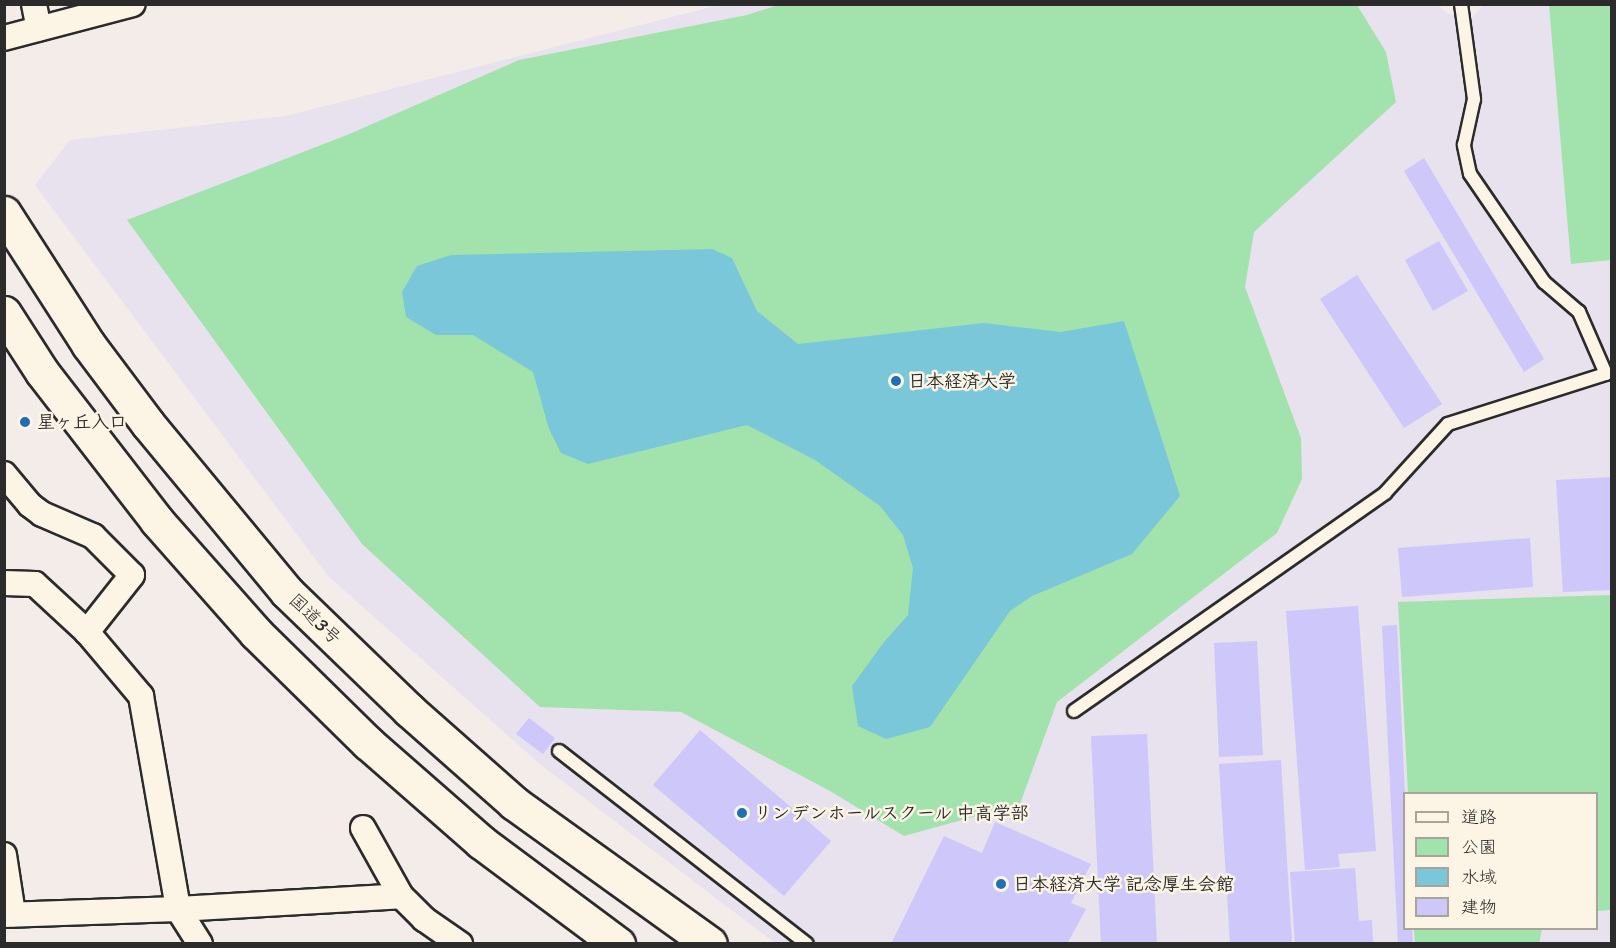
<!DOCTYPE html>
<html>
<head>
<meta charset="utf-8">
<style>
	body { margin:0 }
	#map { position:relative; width:1616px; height:948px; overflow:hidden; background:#f3ece9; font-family:Sriracha,"Klee One",sans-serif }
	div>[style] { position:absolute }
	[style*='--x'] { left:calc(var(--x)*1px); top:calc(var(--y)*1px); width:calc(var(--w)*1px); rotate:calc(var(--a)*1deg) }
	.built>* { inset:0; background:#e8e1ee }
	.green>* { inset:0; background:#a2e3ad }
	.water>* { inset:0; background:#79c7d8 }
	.building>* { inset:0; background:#cdc7fa }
	.roads { filter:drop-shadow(2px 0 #2b2b2b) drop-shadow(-2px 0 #2b2b2b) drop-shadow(0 2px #2b2b2b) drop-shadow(0 -2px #2b2b2b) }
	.service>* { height:12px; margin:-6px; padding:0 6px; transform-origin:6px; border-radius:6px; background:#fcf5e5 }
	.minor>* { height:24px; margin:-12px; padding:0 12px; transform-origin:12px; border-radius:12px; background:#fcf5e5 }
	.trunk>* { height:33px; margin:-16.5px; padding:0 16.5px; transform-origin:16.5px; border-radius:16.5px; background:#fcf5e5 }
	.dots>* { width:16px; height:16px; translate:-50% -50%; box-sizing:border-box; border:3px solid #fcf5e5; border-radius:50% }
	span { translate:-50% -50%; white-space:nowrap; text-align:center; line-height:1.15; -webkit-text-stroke:5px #fcf5e5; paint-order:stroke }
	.poi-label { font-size:18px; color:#2b2b2b; font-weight:700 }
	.left { translate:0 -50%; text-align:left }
	.street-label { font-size:18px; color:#2b2b2b }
	.frame { position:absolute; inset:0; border:6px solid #2b2b2b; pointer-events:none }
	.legend { position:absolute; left:1403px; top:792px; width:195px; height:138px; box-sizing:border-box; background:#fcf5e5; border:2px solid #a8a49b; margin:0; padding:8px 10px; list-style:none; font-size:18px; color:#2b2b2b }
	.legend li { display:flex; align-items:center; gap:12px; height:30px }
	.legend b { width:30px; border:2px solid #a8a49b }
</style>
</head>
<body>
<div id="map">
	<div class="built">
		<div style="clip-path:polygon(evenodd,1437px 4px,1447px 13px,1472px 18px,1483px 5px,1611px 5px,1611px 943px,775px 943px,541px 765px,328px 576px,35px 185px,70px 140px,286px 116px,719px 5px,1437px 4px,1404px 794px,1596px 794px,1596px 928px,1404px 928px,1404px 794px)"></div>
	</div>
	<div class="green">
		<div style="clip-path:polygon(778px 5px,1357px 5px,1386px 52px,1396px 102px,1254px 232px,1245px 287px,1301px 438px,1302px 479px,1277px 533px,1057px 702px,1020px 804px,904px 836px,830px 791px,681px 712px,540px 707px,362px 544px,127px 220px,347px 135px,519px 60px,747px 15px)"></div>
		<div style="clip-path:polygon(1549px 5px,1611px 5px,1611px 260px,1571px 264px)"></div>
		<div style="clip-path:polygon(1611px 595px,1612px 910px,1597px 911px,1596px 794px,1408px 793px,1398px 602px)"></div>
		<div style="clip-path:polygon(1414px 929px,1414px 928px,1542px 929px,1539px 944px,1415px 943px)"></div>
	</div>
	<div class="water">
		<div style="clip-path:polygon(712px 249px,732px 258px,757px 311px,798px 344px,984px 323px,1061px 332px,1124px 321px,1180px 496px,1132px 554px,1032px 596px,1010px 611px,930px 727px,886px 739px,858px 726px,852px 686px,884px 642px,908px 615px,913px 568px,903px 535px,880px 506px,815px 460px,747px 425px,588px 464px,561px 453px,549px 429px,533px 372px,473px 335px,436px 335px,406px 317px,402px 292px,417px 266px,451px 255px)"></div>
	</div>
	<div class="building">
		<div style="clip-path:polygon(1424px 158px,1544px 359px,1524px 372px,1404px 171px)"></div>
		<div style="clip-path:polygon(1439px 241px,1468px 291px,1433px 311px,1405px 260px)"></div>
		<div style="clip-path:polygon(1357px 275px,1442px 404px,1404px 428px,1320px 299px)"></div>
		<div style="clip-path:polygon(1612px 477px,1612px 590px,1563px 592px,1556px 480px)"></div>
		<div style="clip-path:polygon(1530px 538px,1533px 587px,1402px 597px,1398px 548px)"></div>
		<div style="clip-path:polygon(1358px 606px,1376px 851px,1338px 854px,1340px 867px,1305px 870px,1286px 611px)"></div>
		<div style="clip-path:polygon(1397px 625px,1405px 794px,1404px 928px,1412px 928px,1413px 944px,1398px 944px,1382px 626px)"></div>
		<div style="clip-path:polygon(1257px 641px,1263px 755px,1219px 757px,1214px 643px)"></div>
		<div style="clip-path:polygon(529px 718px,555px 738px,543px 754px,516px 734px)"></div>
		<div style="clip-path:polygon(700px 730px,831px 841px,784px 896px,653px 785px)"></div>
		<div style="clip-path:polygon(1147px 734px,1157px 944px,1101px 944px,1091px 736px)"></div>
		<div style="clip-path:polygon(1281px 760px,1292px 944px,1230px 944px,1219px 764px)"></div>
		<div style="clip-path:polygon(995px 822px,1091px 864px,1071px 903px,1086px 909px,1067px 944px,891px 944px,944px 836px,982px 853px)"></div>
		<div style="clip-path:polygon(1355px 868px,1359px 921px,1372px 920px,1373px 944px,1295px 944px,1290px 872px)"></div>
	</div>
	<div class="roads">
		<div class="service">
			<div style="--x:1074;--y:711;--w:380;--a:-35"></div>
			<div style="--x:1385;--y:493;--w:93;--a:-47.6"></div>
			<div style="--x:1448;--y:424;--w:166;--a:-17.6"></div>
			<div style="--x:1606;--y:374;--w:68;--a:-113.5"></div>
			<div style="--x:1579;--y:312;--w:46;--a:-139.4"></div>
			<div style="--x:1544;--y:282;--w:131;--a:-124.4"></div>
			<div style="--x:1470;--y:174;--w:30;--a:-102"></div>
			<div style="--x:1464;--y:145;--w:47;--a:-77.7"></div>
			<div style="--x:1474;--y:99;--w:96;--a:-97.8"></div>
			<div style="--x:559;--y:751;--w:314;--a:37.9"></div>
		</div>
		<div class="minor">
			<div style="--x:34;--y:4;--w:25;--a:79"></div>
			<div style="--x:4;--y:38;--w:133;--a:-14.8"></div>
			<div style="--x:4;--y:474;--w:40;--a:50"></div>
			<div style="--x:30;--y:505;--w:15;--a:37"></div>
			<div style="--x:42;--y:514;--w:56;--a:23.3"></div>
			<div style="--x:93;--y:536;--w:55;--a:45"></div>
			<div style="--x:132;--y:575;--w:73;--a:128.3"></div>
			<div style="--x:4;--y:583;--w:31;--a:2"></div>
			<div style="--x:35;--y:584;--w:71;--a:42.7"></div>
			<div style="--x:87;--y:632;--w:84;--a:49.8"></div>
			<div style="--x:141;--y:696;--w:216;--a:80.1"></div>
			<div style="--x:178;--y:909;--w:41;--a:57.8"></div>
			<div style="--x:363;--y:828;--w:78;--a:60.8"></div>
			<div style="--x:401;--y:896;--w:33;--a:45"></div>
			<div style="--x:424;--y:919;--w:44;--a:34.8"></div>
			<div style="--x:4;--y:855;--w:60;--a:81.3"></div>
			<div style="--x:4;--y:915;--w:174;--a:-2"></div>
			<div style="--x:178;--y:909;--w:223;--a:-3.3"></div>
		</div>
		<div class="trunk">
			<div style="--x:4;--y:213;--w:156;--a:57.3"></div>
			<div style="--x:88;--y:344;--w:100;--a:53.1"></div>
			<div style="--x:148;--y:424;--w:218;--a:50.4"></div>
			<div style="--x:287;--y:592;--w:170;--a:44"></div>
			<div style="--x:409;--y:710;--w:140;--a:41.5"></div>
			<div style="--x:514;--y:803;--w:241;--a:35.7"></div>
			<div style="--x:4;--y:313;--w:70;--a:57.2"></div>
			<div style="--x:42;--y:372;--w:188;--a:52.3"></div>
			<div style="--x:157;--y:521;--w:149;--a:48.5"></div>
			<div style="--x:256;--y:633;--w:157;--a:44.5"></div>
			<div style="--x:368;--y:743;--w:150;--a:41.2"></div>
			<div style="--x:481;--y:842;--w:171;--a:36.7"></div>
		</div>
	</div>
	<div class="dots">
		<div style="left:896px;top:381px;background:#1f6fb2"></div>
		<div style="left:25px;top:422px;background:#1f6fb2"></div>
		<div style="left:742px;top:813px;background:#1f6fb2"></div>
		<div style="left:1001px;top:884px;background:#1f6fb2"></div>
	</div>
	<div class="poi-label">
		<span class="left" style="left:908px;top:381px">日本経済大学</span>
		<span class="left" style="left:37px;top:422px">星ヶ丘入口</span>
		<span class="left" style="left:754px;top:813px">リンデンホールスクール 中高学部</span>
		<span class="left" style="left:1013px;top:884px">日本経済大学 記念厚生会館</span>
	</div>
	<div class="street-label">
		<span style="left:315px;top:619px;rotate:44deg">国道3号</span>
	</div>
	<div class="frame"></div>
	<ul class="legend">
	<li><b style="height:8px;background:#fcf5e5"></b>道路</li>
	<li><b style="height:16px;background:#a2e3ad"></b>公園</li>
	<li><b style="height:16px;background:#79c7d8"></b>水域</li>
	<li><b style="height:16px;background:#cdc7fa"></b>建物</li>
	</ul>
</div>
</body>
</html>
